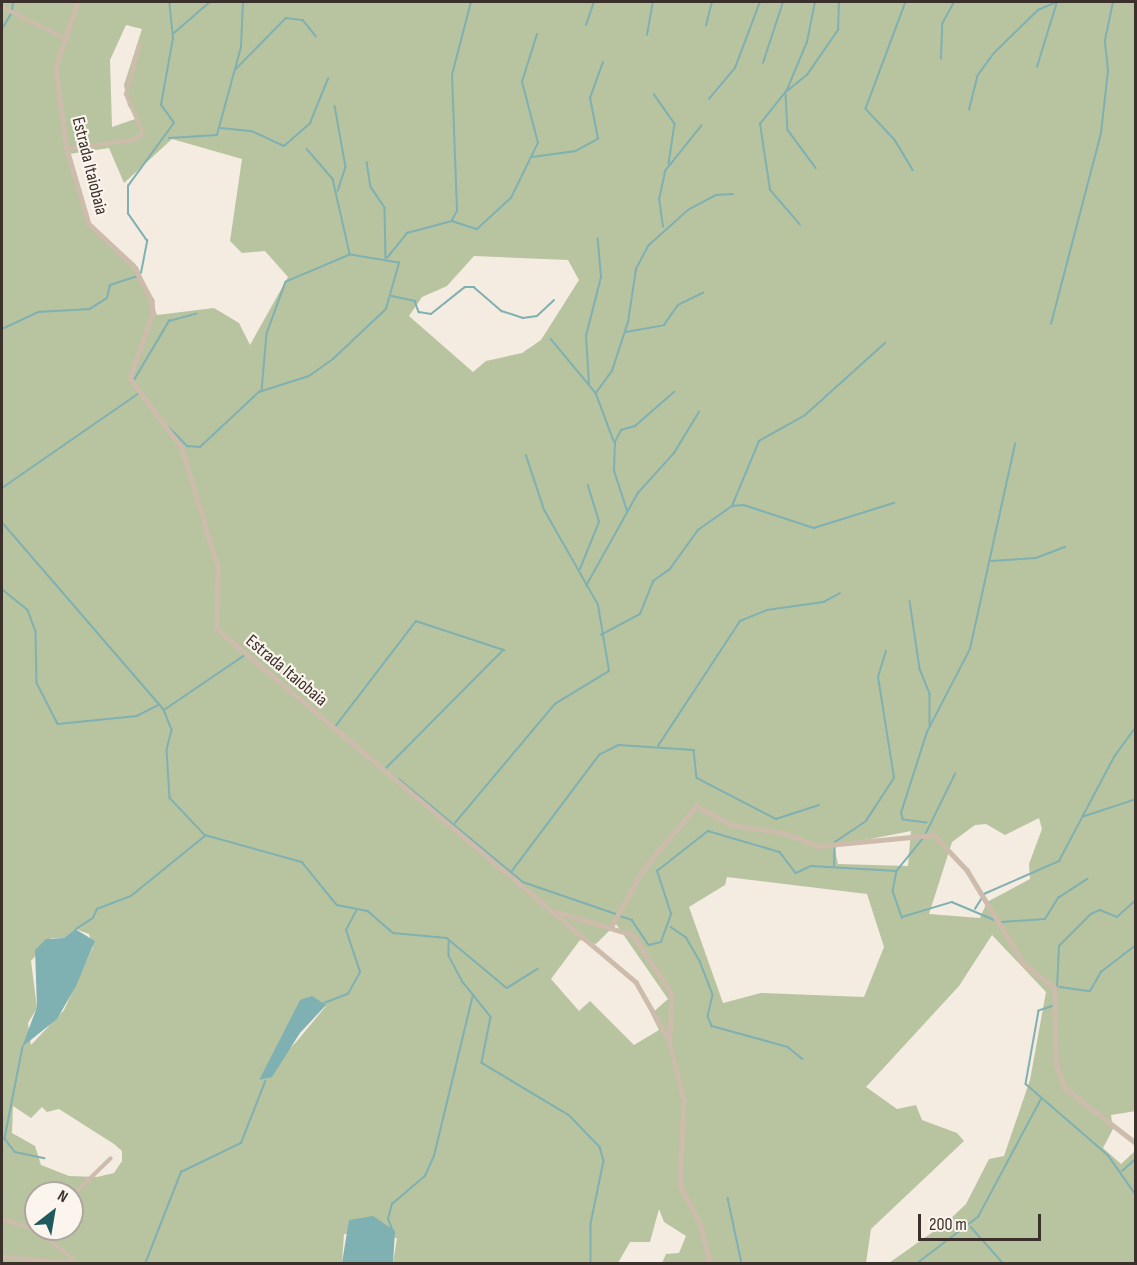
<!DOCTYPE html>
<html>
<head>
<meta charset="utf-8">
<style>
	body { margin:0 }
	#map { position:relative; width:1137px; height:1265px; overflow:hidden; background:#f4ebe1; font-family:"Sofia Sans Condensed",sans-serif }
	div>[style] { position:absolute }
	[style*='--x'] { left:calc(var(--x)*1px); top:calc(var(--y)*1px); width:calc(var(--w)*1px); rotate:calc(var(--a)*1deg) }
	.green>* { inset:0; background:#b8c4a0 }
	.water>* { inset:0; background:#7fb0b2 }
	.stream>* { height:1.5px; margin:-0.75px; padding:0 0.75px; transform-origin:0.75px; border-radius:0.75px; background:#7fb0b2 }
	.minor>* { height:4px; margin:-2px; padding:0 2px; transform-origin:2px; border-radius:2px; background:#cdbbac }
	.tertiary>* { height:4.5px; margin:-2.25px; padding:0 2.25px; transform-origin:2.25px; border-radius:2.25px; background:#cdbbac }
	span { translate:-50% -50%; white-space:nowrap; text-align:center; line-height:1.15; -webkit-text-stroke:4.5px #fbf5ee; paint-order:stroke }
	.street-label { font-size:18px; color:#3b302b }
	.frame { position:absolute; inset:0; border:3px solid #3b302b; pointer-events:none }
	.north { position:absolute; left:24px; top:1181px; width:60px; height:60px; box-sizing:border-box; background:#fbf5ee; border:2px solid #aea6a0; border-radius:50%; rotate:31deg; font-size:16px; font-weight:700; line-height:24px; text-align:center; color:#3b302b }
	.north::after { content:''; display:block; margin:auto; width:21px; height:27px; background:#1f5a5e; clip-path:polygon(50% 0,100% 100%,50% 72%,0 100%) }
	.scale { position:absolute; left:918px; top:1214px; width:123px; height:27px; box-sizing:border-box; border:3px solid #3b302b; border-top:0; padding-left:8px; font-size:18px; line-height:21px; white-space:nowrap; color:#3b302b; -webkit-text-stroke:4px #fbf5ee; paint-order:stroke }
</style>
</head>
<body>
<div id="map">
	<div class="green">
		<div style="clip-path:polygon(evenodd,2px 2px,1135px 2px,1136px 1111px,1111px 1115px,1113px 1129px,1103px 1148px,1121px 1164px,1135px 1151px,1135px 1263px,889px 1263px,947px 1222px,966px 1204px,989px 1159px,1004px 1156px,1030px 1080px,1046px 992px,992px 935px,959px 986px,866px 1087px,897px 1109px,916px 1105px,922px 1120px,957px 1133px,964px 1141px,871px 1229px,866px 1263px,662px 1263px,666px 1254px,679px 1253px,686px 1236px,664px 1222px,659px 1209px,650px 1242px,630px 1242px,618px 1263px,393px 1263px,397px 1238px,344px 1234px,342px 1263px,2px 1264px,2px 2px,126px 25px,142px 29px,124px 85px,128px 106px,138px 118px,112px 127px,110px 60px,126px 25px,2px 2px,172px 139px,242px 159px,230px 241px,242px 253px,265px 251px,288px 277px,250px 345px,239px 323px,214px 308px,157px 315px,138px 267px,89px 225px,69px 154px,109px 148px,124px 183px,172px 139px,2px 2px,474px 256px,568px 260px,579px 280px,541px 340px,522px 353px,486px 361px,473px 372px,409px 316px,422px 297px,447px 286px,474px 256px,2px 2px,1039px 818px,1042px 829px,1029px 864px,1030px 879px,987px 902px,980px 918px,929px 914px,952px 842px,975px 825px,986px 824px,1005px 835px,1039px 818px,2px 2px,911px 831px,908px 866px,838px 864px,834px 846px,911px 831px,2px 2px,727px 877px,867px 894px,884px 947px,864px 997px,761px 993px,723px 1003px,689px 907px,725px 885px,727px 877px,2px 2px,616px 924px,668px 999px,651px 1014px,659px 1030px,634px 1045px,590px 1001px,579px 1011px,551px 979px,580px 940px,596px 944px,616px 924px,2px 2px,75px 929px,89px 934px,93px 947px,64px 1010px,31px 1045px,28px 1023px,37px 1008px,31px 961px,51px 938px,64px 938px,75px 929px,2px 2px,326px 1006px,297px 1041px,259px 1081px,291px 1018px,326px 1006px,2px 2px,13px 1106px,31px 1118px,42px 1107px,47px 1112px,59px 1109px,114px 1144px,122px 1151px,122px 1161px,114px 1173px,97px 1177px,69px 1176px,41px 1165px,35px 1146px,12px 1133px,13px 1106px,2px 2px,36px 1193px,72px 1193px,72px 1229px,36px 1229px,36px 1193px)"></div>
	</div>
	<div class="water">
		<div style="clip-path:polygon(75px 929px,95px 941px,76px 986px,57px 1019px,22px 1047px,37px 1007px,35px 950px,46px 939px,64px 938px)"></div>
		<div style="clip-path:polygon(312px 996px,326px 1005px,300px 1033px,272px 1077px,259px 1080px,300px 1000px)"></div>
		<div style="clip-path:polygon(373px 1216px,395px 1231px,393px 1263px,342px 1263px,349px 1220px)"></div>
	</div>
	<div class="stream">
		<div style="--x:906;--y:2;--w:114;--a:110.5"></div>
		<div style="--x:866;--y:109;--w:42;--a:46.9"></div>
		<div style="--x:895;--y:140;--w:35;--a:59"></div>
		<div style="--x:12;--y:10;--w:8;--a:-83"></div>
		<div style="--x:586;--y:25;--w:24;--a:-71"></div>
		<div style="--x:706;--y:26;--w:25;--a:-76"></div>
		<div style="--x:2;--y:29;--w:17;--a:-59"></div>
		<div style="--x:174;--y:33;--w:48;--a:-40.7"></div>
		<div style="--x:647;--y:35;--w:34;--a:-80"></div>
		<div style="--x:941;--y:59;--w:35;--a:-88"></div>
		<div style="--x:942;--y:24;--w:25;--a:-61"></div>
		<div style="--x:763;--y:63;--w:64;--a:-71.8"></div>
		<div style="--x:1037;--y:67;--w:68;--a:-72.9"></div>
		<div style="--x:236;--y:69;--w:71;--a:-45.6"></div>
		<div style="--x:286;--y:18;--w:17;--a:7"></div>
		<div style="--x:303;--y:20;--w:21;--a:51"></div>
		<div style="--x:787;--y:91;--w:26;--a:-39"></div>
		<div style="--x:807;--y:75;--w:55;--a:-55.4"></div>
		<div style="--x:838;--y:30;--w:28;--a:-88"></div>
		<div style="--x:654;--y:94;--w:37;--a:55"></div>
		<div style="--x:675;--y:124;--w:40;--a:98.5"></div>
		<div style="--x:786;--y:94;--w:36;--a:87"></div>
		<div style="--x:788;--y:130;--w:47;--a:53.6"></div>
		<div style="--x:709;--y:99;--w:40;--a:-50"></div>
		<div style="--x:735;--y:68;--w:71;--a:-69.3"></div>
		<div style="--x:335;--y:106;--w:62;--a:79.8"></div>
		<div style="--x:346;--y:167;--w:25;--a:108"></div>
		<div style="--x:969;--y:110;--w:36;--a:-76"></div>
		<div style="--x:978;--y:75;--w:27;--a:-54"></div>
		<div style="--x:994;--y:53;--w:62;--a:-44.3"></div>
		<div style="--x:1038;--y:10;--w:21;--a:-23"></div>
		<div style="--x:221;--y:128;--w:31;--a:6"></div>
		<div style="--x:252;--y:131;--w:35;--a:25"></div>
		<div style="--x:284;--y:146;--w:35;--a:-41"></div>
		<div style="--x:310;--y:123;--w:48;--a:-67.8"></div>
		<div style="--x:169;--y:138;--w:48;--a:-3.6"></div>
		<div style="--x:217;--y:135;--w:91;--a:-74.7"></div>
		<div style="--x:241;--y:47;--w:45;--a:-87.5"></div>
		<div style="--x:307;--y:149;--w:40;--a:49"></div>
		<div style="--x:333;--y:179;--w:77;--a:77.2"></div>
		<div style="--x:532;--y:157;--w:44;--a:-7.8"></div>
		<div style="--x:576;--y:151;--w:25;--a:-29"></div>
		<div style="--x:598;--y:139;--w:42;--a:-101"></div>
		<div style="--x:590;--y:98;--w:38;--a:-70"></div>
		<div style="--x:367;--y:162;--w:25;--a:81"></div>
		<div style="--x:371;--y:187;--w:25;--a:56"></div>
		<div style="--x:385;--y:208;--w:50;--a:88.9"></div>
		<div style="--x:452;--y:220;--w:10;--a:-61"></div>
		<div style="--x:457;--y:211;--w:136;--a:-92.1"></div>
		<div style="--x:452;--y:75;--w:75;--a:-75.4"></div>
		<div style="--x:800;--y:225;--w:46;--a:-130.6"></div>
		<div style="--x:770;--y:190;--w:67;--a:-98.6"></div>
		<div style="--x:760;--y:124;--w:43;--a:-51.5"></div>
		<div style="--x:787;--y:90;--w:52;--a:-67.4"></div>
		<div style="--x:807;--y:42;--w:41;--a:-78.7"></div>
		<div style="--x:663;--y:227;--w:27;--a:-98"></div>
		<div style="--x:659;--y:200;--w:30;--a:-78"></div>
		<div style="--x:665;--y:171;--w:58;--a:-51.3"></div>
		<div style="--x:387;--y:258;--w:32;--a:-51"></div>
		<div style="--x:407;--y:233;--w:47;--a:-14.9"></div>
		<div style="--x:452;--y:221;--w:26;--a:18"></div>
		<div style="--x:477;--y:229;--w:46;--a:-42.4"></div>
		<div style="--x:511;--y:198;--w:61;--a:-63.9"></div>
		<div style="--x:538;--y:143;--w:63;--a:-104.7"></div>
		<div style="--x:522;--y:82;--w:50;--a:-72.6"></div>
		<div style="--x:141;--y:273;--w:33;--a:-79"></div>
		<div style="--x:147;--y:241;--w:33;--a:-125"></div>
		<div style="--x:128;--y:214;--w:28;--a:-90"></div>
		<div style="--x:128;--y:186;--w:78;--a:-53.9"></div>
		<div style="--x:174;--y:123;--w:22;--a:-126"></div>
		<div style="--x:161;--y:105;--w:68;--a:-79.8"></div>
		<div style="--x:173;--y:38;--w:36;--a:-96"></div>
		<div style="--x:392;--y:296;--w:24;--a:12"></div>
		<div style="--x:415;--y:301;--w:12;--a:70"></div>
		<div style="--x:419;--y:312;--w:12;--a:9"></div>
		<div style="--x:431;--y:314;--w:43;--a:-38.5"></div>
		<div style="--x:465;--y:287;--w:9;--a:0"></div>
		<div style="--x:474;--y:287;--w:37;--a:41"></div>
		<div style="--x:502;--y:311;--w:22;--a:18"></div>
		<div style="--x:523;--y:318;--w:14;--a:-8"></div>
		<div style="--x:537;--y:316;--w:23;--a:-43"></div>
		<div style="--x:1051;--y:324;--w:197;--a:-75.3"></div>
		<div style="--x:1101;--y:133;--w:62;--a:-83.6"></div>
		<div style="--x:1108;--y:71;--w:31;--a:-96"></div>
		<div style="--x:1105;--y:40;--w:39;--a:-78"></div>
		<div style="--x:2;--y:329;--w:40;--a:-25"></div>
		<div style="--x:38;--y:312;--w:52;--a:-3.3"></div>
		<div style="--x:90;--y:309;--w:20;--a:-33"></div>
		<div style="--x:107;--y:298;--w:13;--a:-77"></div>
		<div style="--x:110;--y:285;--w:28;--a:-18"></div>
		<div style="--x:626;--y:332;--w:39;--a:-10"></div>
		<div style="--x:664;--y:325;--w:24;--a:-55"></div>
		<div style="--x:678;--y:305;--w:28;--a:-26"></div>
		<div style="--x:551;--y:339;--w:70;--a:50.2"></div>
		<div style="--x:596;--y:393;--w:51;--a:69.4"></div>
		<div style="--x:134;--y:380;--w:69;--a:-59.3"></div>
		<div style="--x:169;--y:321;--w:28;--a:-15"></div>
		<div style="--x:589;--y:384;--w:48;--a:-93.6"></div>
		<div style="--x:586;--y:336;--w:61;--a:-75.7"></div>
		<div style="--x:601;--y:277;--w:38;--a:-95"></div>
		<div style="--x:596;--y:393;--w:27;--a:-54"></div>
		<div style="--x:612;--y:371;--w:52;--a:-71.9"></div>
		<div style="--x:628;--y:322;--w:54;--a:-81.4"></div>
		<div style="--x:636;--y:269;--w:27;--a:-62"></div>
		<div style="--x:649;--y:245;--w:52;--a:-41.9"></div>
		<div style="--x:688;--y:210;--w:32;--a:-28"></div>
		<div style="--x:716;--y:195;--w:17;--a:-3"></div>
		<div style="--x:168;--y:426;--w:28;--a:46"></div>
		<div style="--x:187;--y:446;--w:13;--a:4"></div>
		<div style="--x:200;--y:447;--w:81;--a:-43"></div>
		<div style="--x:259;--y:392;--w:52;--a:-17.7"></div>
		<div style="--x:309;--y:376;--w:29;--a:-35"></div>
		<div style="--x:333;--y:359;--w:73;--a:-43.3"></div>
		<div style="--x:386;--y:309;--w:48;--a:-74.2"></div>
		<div style="--x:399;--y:263;--w:50;--a:-170.7"></div>
		<div style="--x:350;--y:255;--w:69;--a:157.1"></div>
		<div style="--x:286;--y:282;--w:55;--a:110.1"></div>
		<div style="--x:267;--y:334;--w:57;--a:95"></div>
		<div style="--x:2;--y:488;--w:165;--a:-34.7"></div>
		<div style="--x:732;--y:506;--w:70;--a:-67.4"></div>
		<div style="--x:759;--y:441;--w:51;--a:-29.1"></div>
		<div style="--x:804;--y:416;--w:109;--a:-42"></div>
		<div style="--x:627;--y:511;--w:42;--a:-108"></div>
		<div style="--x:614;--y:471;--w:29;--a:-88"></div>
		<div style="--x:615;--y:442;--w:13;--a:-63"></div>
		<div style="--x:621;--y:430;--w:15;--a:-16"></div>
		<div style="--x:635;--y:426;--w:52;--a:-41.1"></div>
		<div style="--x:2;--y:522;--w:248;--a:49.2"></div>
		<div style="--x:164;--y:710;--w:22;--a:68"></div>
		<div style="--x:172;--y:730;--w:21;--a:104"></div>
		<div style="--x:167;--y:750;--w:48;--a:86.4"></div>
		<div style="--x:170;--y:798;--w:51;--a:46.6"></div>
		<div style="--x:205;--y:835;--w:101;--a:15.6"></div>
		<div style="--x:302;--y:862;--w:55;--a:50.9"></div>
		<div style="--x:337;--y:905;--w:32;--a:11"></div>
		<div style="--x:368;--y:911;--w:33;--a:41"></div>
		<div style="--x:393;--y:933;--w:54;--a:5.3"></div>
		<div style="--x:447;--y:938;--w:78;--a:39.8"></div>
		<div style="--x:507;--y:988;--w:36;--a:-32"></div>
		<div style="--x:991;--y:561;--w:45;--a:-3.8"></div>
		<div style="--x:1036;--y:558;--w:31;--a:-21"></div>
		<div style="--x:580;--y:569;--w:51;--a:-68"></div>
		<div style="--x:599;--y:522;--w:38;--a:-107"></div>
		<div style="--x:586;--y:586;--w:107;--a:-60.8"></div>
		<div style="--x:638;--y:493;--w:54;--a:-48"></div>
		<div style="--x:674;--y:453;--w:48;--a:-58.6"></div>
		<div style="--x:2;--y:589;--w:33;--a:39"></div>
		<div style="--x:28;--y:610;--w:23;--a:70"></div>
		<div style="--x:36;--y:632;--w:51;--a:88.9"></div>
		<div style="--x:37;--y:683;--w:46;--a:62.9"></div>
		<div style="--x:58;--y:724;--w:79;--a:-5.8"></div>
		<div style="--x:137;--y:716;--w:25;--a:-27"></div>
		<div style="--x:910;--y:601;--w:69;--a:81.6"></div>
		<div style="--x:920;--y:669;--w:27;--a:68"></div>
		<div style="--x:930;--y:694;--w:31;--a:90"></div>
		<div style="--x:601;--y:635;--w:44;--a:-28.3"></div>
		<div style="--x:640;--y:614;--w:35;--a:-68"></div>
		<div style="--x:653;--y:581;--w:21;--a:-35"></div>
		<div style="--x:670;--y:569;--w:48;--a:-54.3"></div>
		<div style="--x:698;--y:530;--w:42;--a:-35.2"></div>
		<div style="--x:732;--y:506;--w:12;--a:-5"></div>
		<div style="--x:744;--y:505;--w:74;--a:18.2"></div>
		<div style="--x:814;--y:528;--w:84;--a:-17.4"></div>
		<div style="--x:164;--y:710;--w:98;--a:-34.2"></div>
		<div style="--x:335;--y:727;--w:133;--a:-52.6"></div>
		<div style="--x:416;--y:621;--w:93;--a:18.2"></div>
		<div style="--x:504;--y:650;--w:166;--a:134.8"></div>
		<div style="--x:658;--y:746;--w:149;--a:-56.7"></div>
		<div style="--x:740;--y:621;--w:29;--a:-22"></div>
		<div style="--x:767;--y:610;--w:58;--a:-8"></div>
		<div style="--x:824;--y:602;--w:18;--a:-29"></div>
		<div style="--x:399;--y:779;--w:161;--a:39.7"></div>
		<div style="--x:523;--y:882;--w:98;--a:19"></div>
		<div style="--x:1082;--y:817;--w:57;--a:-18.4"></div>
		<div style="--x:455;--y:823;--w:155;--a:-50"></div>
		<div style="--x:555;--y:704;--w:63;--a:-31.4"></div>
		<div style="--x:609;--y:671;--w:67;--a:-99.5"></div>
		<div style="--x:598;--y:605;--w:109;--a:-119.6"></div>
		<div style="--x:544;--y:510;--w:57;--a:-108.4"></div>
		<div style="--x:927;--y:823;--w:24;--a:-173"></div>
		<div style="--x:903;--y:820;--w:7;--a:-106"></div>
		<div style="--x:901;--y:813;--w:85;--a:-72.2"></div>
		<div style="--x:927;--y:732;--w:93;--a:-62.6"></div>
		<div style="--x:970;--y:649;--w:210;--a:-77.6"></div>
		<div style="--x:925;--y:835;--w:68;--a:-63.8"></div>
		<div style="--x:923;--y:839;--w:41;--a:129.1"></div>
		<div style="--x:897;--y:871;--w:20;--a:101"></div>
		<div style="--x:893;--y:891;--w:28;--a:71"></div>
		<div style="--x:902;--y:917;--w:52;--a:-16.7"></div>
		<div style="--x:952;--y:902;--w:49;--a:22.9"></div>
		<div style="--x:834;--y:867;--w:25;--a:-88"></div>
		<div style="--x:835;--y:842;--w:37;--a:-34"></div>
		<div style="--x:866;--y:821;--w:51;--a:-56.9"></div>
		<div style="--x:894;--y:778;--w:102;--a:-99"></div>
		<div style="--x:878;--y:677;--w:27;--a:-73"></div>
		<div style="--x:512;--y:871;--w:145;--a:-53.1"></div>
		<div style="--x:599;--y:755;--w:22;--a:-27"></div>
		<div style="--x:619;--y:745;--w:75;--a:3.8"></div>
		<div style="--x:694;--y:750;--w:28;--a:84"></div>
		<div style="--x:697;--y:778;--w:89;--a:27.4"></div>
		<div style="--x:776;--y:819;--w:45;--a:-18"></div>
		<div style="--x:984;--y:894;--w:82;--a:-23.7"></div>
		<div style="--x:1059;--y:861;--w:118;--a:-62.1"></div>
		<div style="--x:1114;--y:757;--w:37;--a:-54"></div>
		<div style="--x:975;--y:909;--w:13;--a:-58"></div>
		<div style="--x:620;--y:916;--w:13;--a:18"></div>
		<div style="--x:632;--y:920;--w:30;--a:56"></div>
		<div style="--x:649;--y:945;--w:12;--a:-14"></div>
		<div style="--x:661;--y:942;--w:30;--a:-70"></div>
		<div style="--x:671;--y:914;--w:45;--a:-108"></div>
		<div style="--x:657;--y:871;--w:65;--a:-38.1"></div>
		<div style="--x:708;--y:831;--w:75;--a:16.3"></div>
		<div style="--x:780;--y:852;--w:26;--a:53"></div>
		<div style="--x:796;--y:873;--w:17;--a:-25"></div>
		<div style="--x:811;--y:866;--w:86;--a:3.3"></div>
		<div style="--x:1002;--y:922;--w:43;--a:-4"></div>
		<div style="--x:1045;--y:919;--w:25;--a:-58"></div>
		<div style="--x:1058;--y:898;--w:35;--a:-33"></div>
		<div style="--x:671;--y:927;--w:18;--a:34"></div>
		<div style="--x:686;--y:937;--w:28;--a:60"></div>
		<div style="--x:700;--y:961;--w:36;--a:69"></div>
		<div style="--x:713;--y:995;--w:22;--a:103"></div>
		<div style="--x:708;--y:1016;--w:11;--a:68"></div>
		<div style="--x:712;--y:1026;--w:79;--a:15.4"></div>
		<div style="--x:788;--y:1047;--w:19;--a:39"></div>
		<div style="--x:76;--y:929;--w:20;--a:-33"></div>
		<div style="--x:93;--y:918;--w:10;--a:-66"></div>
		<div style="--x:97;--y:909;--w:36;--a:-21"></div>
		<div style="--x:131;--y:896;--w:95;--a:-39"></div>
		<div style="--x:449;--y:942;--w:14;--a:90"></div>
		<div style="--x:449;--y:956;--w:30;--a:62"></div>
		<div style="--x:463;--y:982;--w:45;--a:51.3"></div>
		<div style="--x:491;--y:1017;--w:47;--a:101.1"></div>
		<div style="--x:482;--y:1063;--w:101;--a:30.9"></div>
		<div style="--x:569;--y:1115;--w:45;--a:45.9"></div>
		<div style="--x:600;--y:1147;--w:15;--a:74"></div>
		<div style="--x:604;--y:1161;--w:64;--a:101.7"></div>
		<div style="--x:591;--y:1224;--w:40;--a:90"></div>
		<div style="--x:1060;--y:987;--w:30;--a:8"></div>
		<div style="--x:1090;--y:991;--w:22;--a:-60"></div>
		<div style="--x:1101;--y:972;--w:44;--a:-37.6"></div>
		<div style="--x:1057;--y:990;--w:44;--a:-87.4"></div>
		<div style="--x:1059;--y:946;--w:45;--a:-45"></div>
		<div style="--x:1091;--y:914;--w:10;--a:-24"></div>
		<div style="--x:1100;--y:910;--w:18;--a:22"></div>
		<div style="--x:1117;--y:917;--w:25;--a:-42"></div>
		<div style="--x:324;--y:1003;--w:26;--a:-21"></div>
		<div style="--x:348;--y:994;--w:25;--a:-61"></div>
		<div style="--x:360;--y:972;--w:44;--a:-108.4"></div>
		<div style="--x:346;--y:930;--w:21;--a:-62"></div>
		<div style="--x:1054;--y:1006;--w:16;--a:162"></div>
		<div style="--x:1039;--y:1011;--w:74;--a:100.1"></div>
		<div style="--x:1026;--y:1084;--w:108;--a:40.9"></div>
		<div style="--x:1108;--y:1155;--w:49;--a:55"></div>
		<div style="--x:23;--y:1047;--w:94;--a:101.1"></div>
		<div style="--x:5;--y:1139;--w:16;--a:52"></div>
		<div style="--x:15;--y:1152;--w:30;--a:12"></div>
		<div style="--x:1122;--y:1171;--w:18;--a:-41"></div>
		<div style="--x:728;--y:1198;--w:67;--a:78"></div>
		<div style="--x:971;--y:1227;--w:50;--a:48.3"></div>
		<div style="--x:394;--y:1234;--w:16;--a:-112"></div>
		<div style="--x:388;--y:1219;--w:16;--a:-75"></div>
		<div style="--x:392;--y:1204;--w:43;--a:-40.3"></div>
		<div style="--x:425;--y:1176;--w:22;--a:-66"></div>
		<div style="--x:434;--y:1156;--w:166;--a:-76.4"></div>
		<div style="--x:145;--y:1264;--w:99;--a:-68.6"></div>
		<div style="--x:181;--y:1172;--w:67;--a:-25.8"></div>
		<div style="--x:241;--y:1143;--w:66;--a:-68.5"></div>
		<div style="--x:916;--y:1264;--w:78;--a:-37.2"></div>
		<div style="--x:978;--y:1217;--w:134;--a:-61.9"></div>
	</div>
	<div class="minor">
		<div style="--x:2;--y:7;--w:69;--a:26.6"></div>
		<div style="--x:67;--y:149;--w:67;--a:-7.8"></div>
		<div style="--x:133;--y:140;--w:12;--a:-35"></div>
		<div style="--x:143;--y:133;--w:43;--a:-113.6"></div>
		<div style="--x:126;--y:94;--w:51;--a:-75.1"></div>
		<div style="--x:72;--y:1196;--w:54;--a:-44.3"></div>
		<div style="--x:2;--y:1219;--w:34;--a:17"></div>
		<div style="--x:35;--y:1229;--w:48;--a:38.3"></div>
		<div style="--x:2;--y:1257;--w:87;--a:4.6"></div>
	</div>
	<div class="tertiary">
		<div style="--x:78;--y:2;--w:70;--a:108.4"></div>
		<div style="--x:56;--y:68;--w:82;--a:82.3"></div>
		<div style="--x:67;--y:149;--w:78;--a:73.7"></div>
		<div style="--x:89;--y:224;--w:60;--a:43"></div>
		<div style="--x:133;--y:265;--w:40;--a:62"></div>
		<div style="--x:152;--y:300;--w:14;--a:86"></div>
		<div style="--x:153;--y:314;--w:68;--a:109.8"></div>
		<div style="--x:130;--y:378;--w:87;--a:53.4"></div>
		<div style="--x:182;--y:448;--w:124;--a:73.2"></div>
		<div style="--x:218;--y:567;--w:62;--a:90.9"></div>
		<div style="--x:217;--y:629;--w:548;--a:40.11"></div>
		<div style="--x:636;--y:982;--w:67;--a:60.4"></div>
		<div style="--x:669;--y:1040;--w:62;--a:76"></div>
		<div style="--x:684;--y:1100;--w:85;--a:92.7"></div>
		<div style="--x:680;--y:1185;--w:45;--a:62.3"></div>
		<div style="--x:701;--y:1225;--w:40;--a:77"></div>
		<div style="--x:557;--y:912;--w:79;--a:16.8"></div>
		<div style="--x:633;--y:935;--w:71;--a:56.5"></div>
		<div style="--x:672;--y:994;--w:44;--a:92.6"></div>
		<div style="--x:612;--y:925;--w:62;--a:-60.9"></div>
		<div style="--x:642;--y:871;--w:85;--a:-50.3"></div>
		<div style="--x:696;--y:806;--w:41;--a:27.8"></div>
		<div style="--x:732;--y:825;--w:54;--a:8.6"></div>
		<div style="--x:785;--y:833;--w:35;--a:22"></div>
		<div style="--x:817;--y:846;--w:118;--a:-5.4"></div>
		<div style="--x:934;--y:835;--w:48;--a:46.7"></div>
		<div style="--x:967;--y:870;--w:110;--a:58.8"></div>
		<div style="--x:1024;--y:964;--w:39;--a:38"></div>
		<div style="--x:1055;--y:988;--w:74;--a:89.2"></div>
		<div style="--x:1056;--y:1062;--w:28;--a:71"></div>
		<div style="--x:1065;--y:1088;--w:90;--a:37.8"></div>
	</div>
	<div class="street-label">
		<span style="left:89px;top:166px;rotate:76deg">Estrada Itaiobaia</span>
		<span style="left:286px;top:671px;rotate:40deg">Estrada Itaiobaia</span>
	</div>
	<div class="frame"></div>
	<div class="north">N</div>
	<div class="scale">200 m</div>
</div>
</body>
</html>
